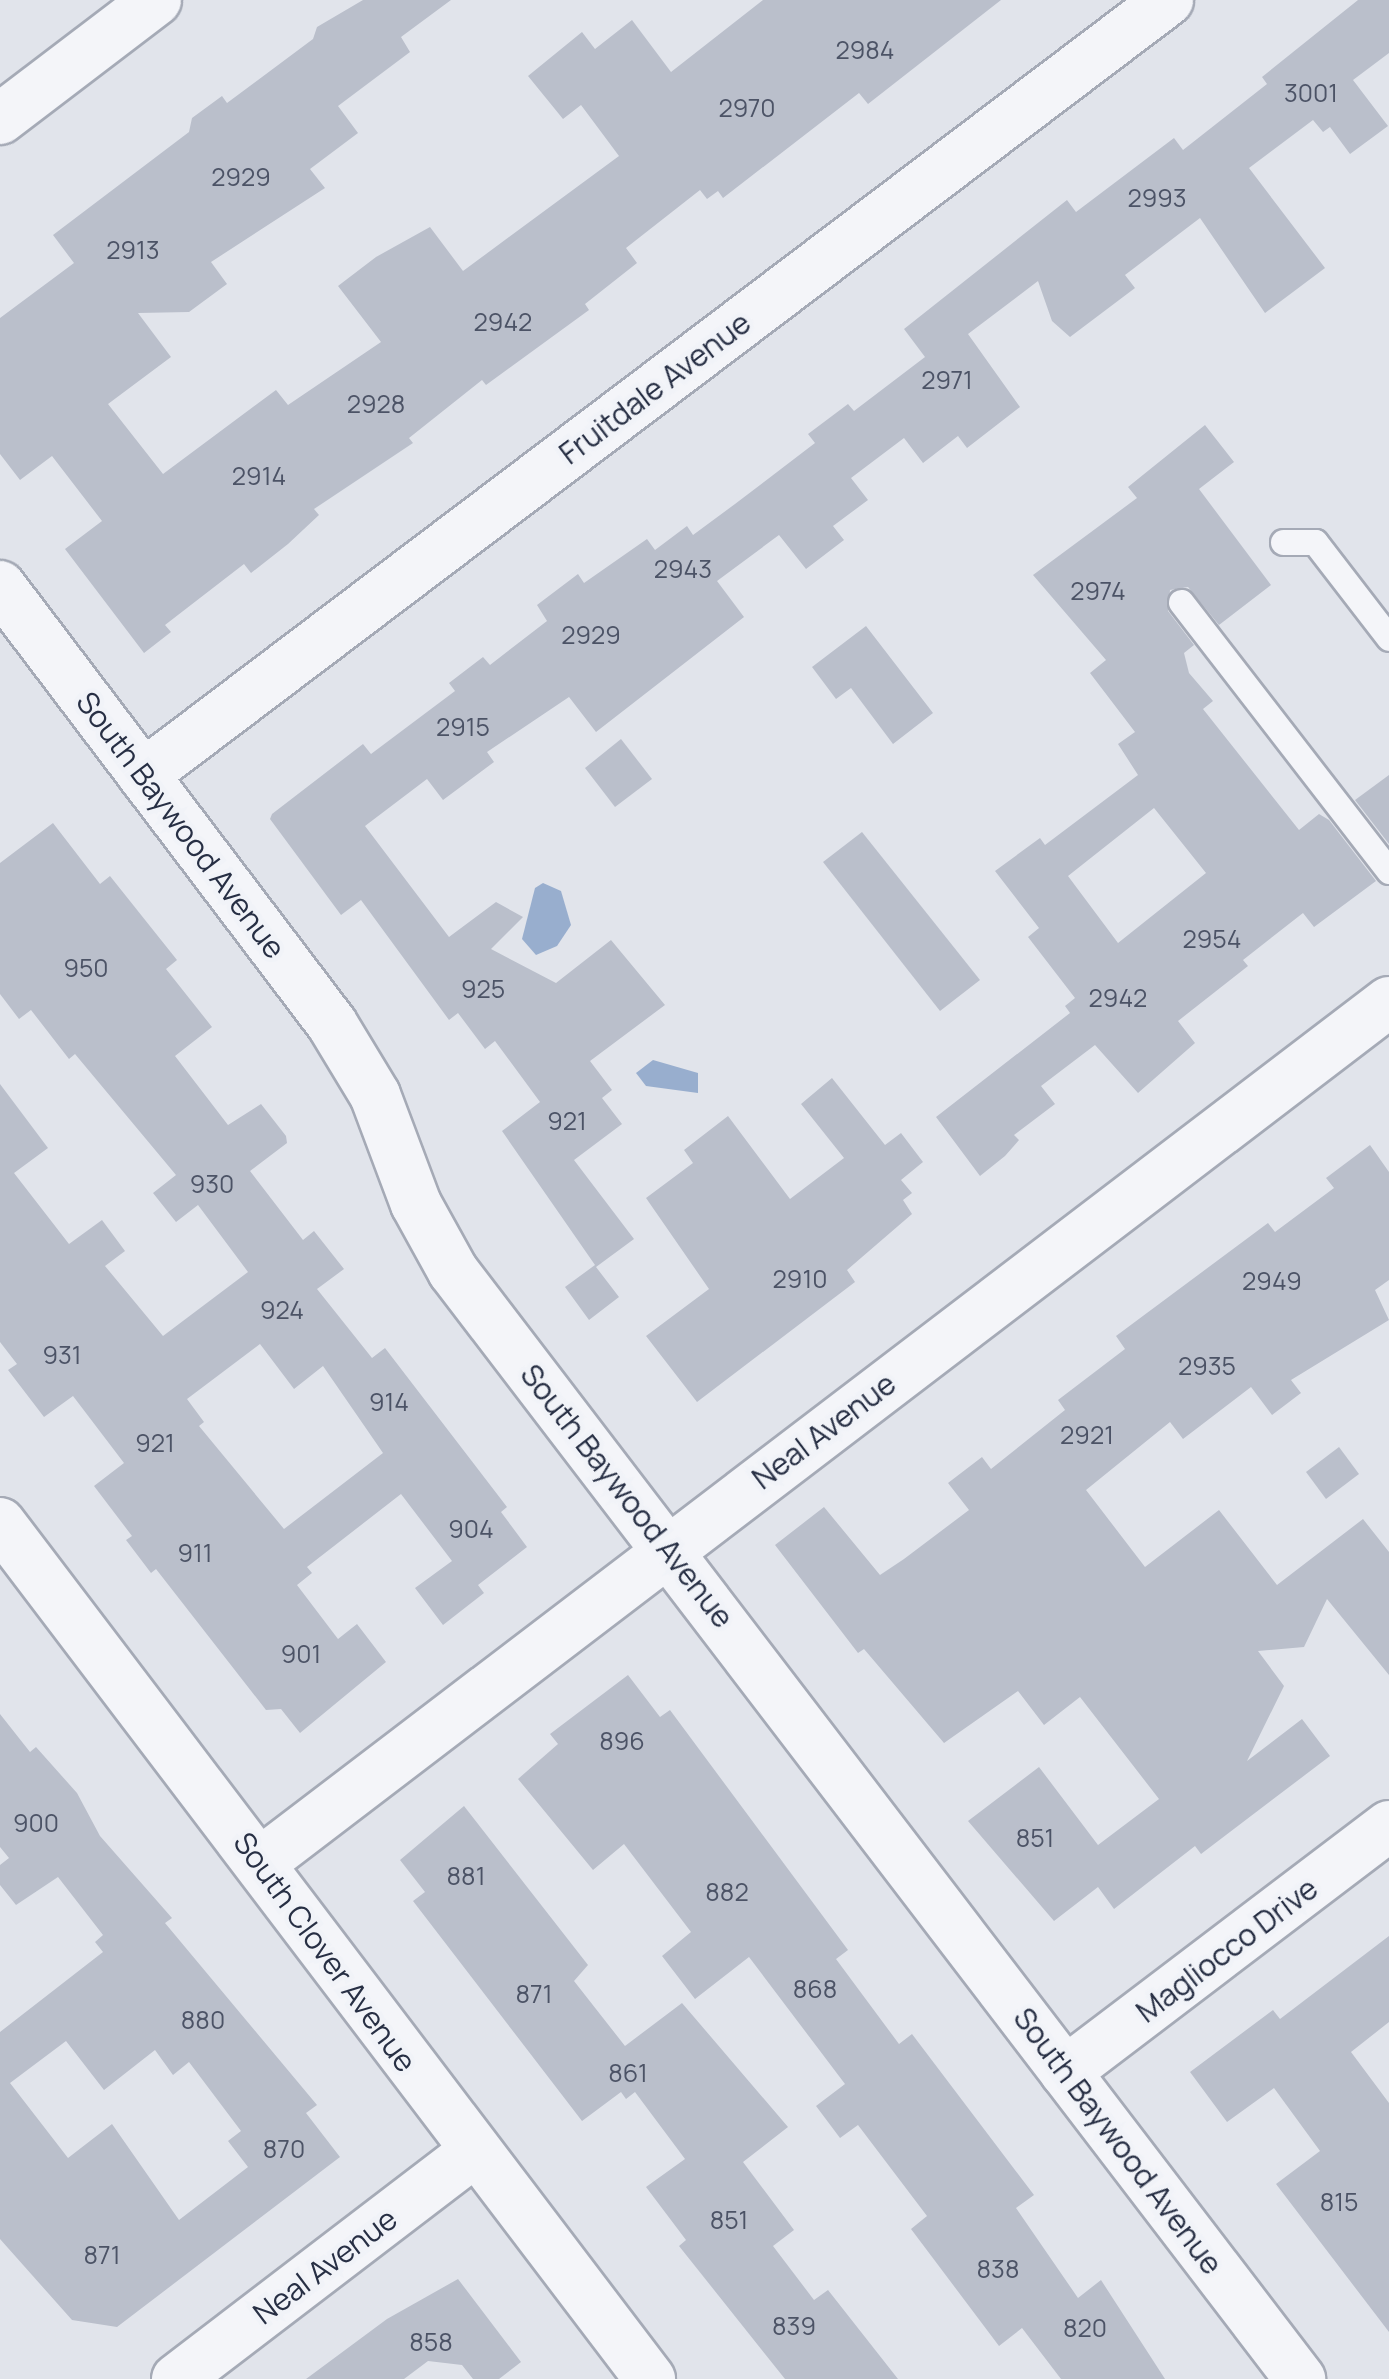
<!DOCTYPE html>
<html>
<head>
<meta charset="utf-8">
<style>
	body { margin:0 }
	#map { position:relative; width:1389px; height:2379px; overflow:hidden; background:#e1e4eb; font-family:Manrope,sans-serif }
	div>[style] { position:absolute }
	[style*='--x'] { left:calc(var(--x)*1px); top:calc(var(--y)*1px); width:calc(var(--w)*1px); rotate:calc(var(--a)*1deg) }
	.water>* { inset:0; background:#98aece }
	.building>* { inset:0; background:#babfcb }
	.roads { filter:drop-shadow(2px 0 #a5aab6) drop-shadow(-2px 0 #a5aab6) drop-shadow(0 2px #a5aab6) drop-shadow(0 -2px #a5aab6) }
	.lane>* { height:25px; margin:-12.5px; padding:0 12.5px; transform-origin:12.5px; border-radius:12.5px; background:#f4f5f9 }
	.street>* { height:50px; margin:-25px; padding:0 25px; transform-origin:25px; border-radius:25px; background:#f4f5f9 }
	span { translate:-50% -50%; white-space:nowrap; text-align:center; line-height:1.15; -webkit-text-stroke:9px #f1f3f8; paint-order:stroke }
	.number-label { font-size:25px; color:#4c5366 }
	.number-label span { -webkit-text-stroke-width:0 }
	.street-label { font-size:30px; color:#272f44 }
</style>
</head>
<body>
<div id="map">
	<div class="water">
		<div style="clip-path:polygon(543px 883px,561px 891px,571px 925px,557px 946px,536px 955px,522px 939px,535px 888px)"></div>
		<div style="clip-path:polygon(653px 1060px,698px 1073px,698px 1093px,646px 1086px,636px 1073px)"></div>
	</div>
	<div class="building">
		<div style="clip-path:polygon(363px 0,451px 0,401px 37px,410px 52px,338px 106px,358px 133px,310px 169px,325px 188px,211px 262px,227px 284px,189px 312px,138px 313px,171px 357px,108px 404px,163px 474px,276px 390px,288px 405px,381px 342px,338px 286px,376px 257px,430px 227px,463px 271px,619px 156px,581px 105px,563px 119px,528px 76px,582px 32px,595px 49px,632px 20px,671px 72px,763px 0,1001px 0,868px 104px,859px 93px,723px 198px,718px 191px,707px 199px,700px 190px,626px 248px,637px 263px,585px 304px,589px 310px,486px 385px,482px 380px,409px 438px,413px 443px,314px 509px,319px 515px,288px 544px,251px 573px,244px 564px,165px 625px,171px 632px,144px 653px,65px 549px,102px 521px,52px 456px,20px 480px,0 454px,0 318px,74px 263px,53px 235px,189px 132px,192px 118px,222px 96px,227px 103px,313px 39px,317px 27px)"></div>
		<div style="clip-path:polygon(1358px 0,1389px 0,1389px 53px,1353px 80px,1388px 126px,1350px 154px,1330px 127px,1323px 132px,1313px 120px,1249px 168px,1325px 268px,1265px 313px,1200px 218px,1125px 275px,1135px 288px,1070px 337px,1052px 321px,1038px 281px,968px 334px,1020px 407px,967px 448px,958px 436px,923px 463px,904px 438px,851px 478px,868px 500px,833px 526px,844px 540px,806px 569px,779px 535px,717px 581px,744px 617px,596px 732px,569px 697px,487px 752px,494px 762px,443px 800px,427px 779px,365px 826px,449px 937px,496px 902px,523px 917px,491px 949px,556px 983px,611px 940px,665px 1005px,590px 1061px,612px 1090px,602px 1098px,622px 1124px,574px 1160px,634px 1239px,596px 1267px,619px 1297px,589px 1320px,565px 1287px,595px 1265px,502px 1131px,540px 1102px,495px 1041px,485px 1049px,458px 1013px,449px 1020px,361px 900px,341px 915px,270px 819px,272px 814px,363px 744px,371px 754px,455px 691px,449px 683px,483px 657px,490px 665px,547px 621px,537px 605px,578px 574px,584px 583px,647px 539px,655px 550px,687px 526px,693px 535px,735px 504px,815px 443px,808px 434px,848px 404px,854px 411px,925px 357px,904px 329px,1067px 200px,1076px 212px,1174px 138px,1183px 150px,1267px 84px,1262px 77px)"></div>
		<div style="clip-path:polygon(evenodd,1205px 425px,1234px 462px,1199px 489px,1271px 585px,1219px 625px,1188px 587px,1170px 590px,1168px 611px,1194px 645px,1184px 653px,1189px 673px,1213px 701px,1203px 709px,1299px 830px,1319px 814px,1329px 820px,1376px 881px,1314px 927px,1303px 913px,1243px 960px,1248px 966px,1178px 1021px,1195px 1043px,1138px 1093px,1095px 1045px,1041px 1086px,1055px 1104px,1014px 1135px,1019px 1140px,1005px 1156px,980px 1176px,936px 1117px,1070px 1013px,1065px 1006px,1075px 998px,1028px 937px,1039px 928px,995px 871px,1040px 838px,1045px 845px,1138px 775px,1118px 744px,1135px 732px,1090px 673px,1106px 660px,1033px 575px,1137px 498px,1128px 487px,1205px 425px,1154px 808px,1206px 873px,1118px 943px,1068px 876px,1154px 808px)"></div>
		<div style="clip-path:polygon(866px 626px,933px 713px,893px 744px,851px 688px,836px 699px,812px 667px)"></div>
		<div style="clip-path:polygon(621px 739px,652px 779px,615px 807px,585px 768px)"></div>
		<div style="clip-path:polygon(1389px 775px,1389px 844px,1355px 800px)"></div>
		<div style="clip-path:polygon(evenodd,53px 823px,100px 884px,110px 876px,177px 960px,166px 969px,212px 1027px,175px 1056px,228px 1125px,261px 1104px,286px 1136px,287px 1143px,250px 1171px,303px 1240px,314px 1231px,344px 1269px,317px 1289px,372px 1358px,385px 1348px,507px 1507px,501px 1512px,527px 1547px,478px 1585px,484px 1593px,443px 1625px,415px 1588px,452px 1561px,401px 1494px,307px 1567px,312px 1573px,297px 1585px,338px 1639px,357px 1624px,386px 1662px,300px 1733px,281px 1709px,266px 1710px,156px 1569px,151px 1573px,126px 1540px,132px 1536px,94px 1486px,124px 1463px,73px 1396px,44px 1417px,8px 1370px,17px 1364px,0 1342px,0 1084px,48px 1148px,14px 1173px,69px 1244px,102px 1220px,125px 1251px,105px 1266px,163px 1336px,248px 1272px,198px 1205px,176px 1222px,153px 1193px,176px 1175px,75px 1054px,69px 1059px,31px 1010px,19px 1019px,0 994px,0 863px,53px 823px,260px 1344px,294px 1389px,323px 1366px,383px 1453px,284px 1529px,199px 1426px,204px 1422px,187px 1399px,260px 1344px)"></div>
		<div style="clip-path:polygon(862px 832px,980px 980px,940px 1011px,823px 862px)"></div>
		<div style="clip-path:polygon(832px 1078px,885px 1145px,901px 1133px,923px 1162px,901px 1180px,912px 1193px,903px 1200px,912px 1214px,847px 1270px,855px 1282px,697px 1402px,646px 1336px,709px 1289px,646px 1198px,693px 1163px,684px 1150px,728px 1116px,790px 1199px,844px 1158px,801px 1104px)"></div>
		<div style="clip-path:polygon(1370px 1145px,1389px 1172px,1389px 1280px,1375px 1290px,1389px 1320px,1291px 1380px,1301px 1393px,1272px 1415px,1251px 1387px,1183px 1439px,1170px 1422px,1086px 1490px,1145px 1567px,1219px 1510px,1277px 1585px,1363px 1519px,1389px 1552px,1389px 1675px,1327px 1599px,1304px 1647px,1258px 1651px,1284px 1686px,1247px 1761px,1302px 1719px,1330px 1756px,1201px 1854px,1195px 1846px,1114px 1909px,1098px 1887px,1054px 1921px,968px 1821px,1039px 1767px,1098px 1845px,1159px 1799px,1080px 1697px,1044px 1725px,1018px 1691px,944px 1743px,864px 1649px,858px 1653px,775px 1545px,824px 1507px,880px 1575px,904px 1559px,969px 1510px,948px 1483px,982px 1457px,991px 1469px,1065px 1410px,1058px 1400px,1125px 1349px,1116px 1336px,1268px 1223px,1275px 1232px,1334px 1188px,1326px 1178px)"></div>
		<div style="clip-path:polygon(1339px 1447px,1359px 1474px,1326px 1499px,1306px 1472px)"></div>
		<div style="clip-path:polygon(628px 1675px,660px 1717px,670px 1710px,848px 1950px,836px 1959px,899px 2044px,912px 2034px,1034px 2195px,1016px 2208px,1078px 2298px,1101px 2280px,1165px 2379px,1061px 2379px,1022px 2328px,999px 2346px,911px 2229px,927px 2216px,858px 2125px,840px 2138px,816px 2106px,845px 2084px,749px 1957px,695px 1999px,662px 1956px,691px 1932px,624px 1844px,593px 1870px,518px 1779px,558px 1744px,550px 1734px)"></div>
		<div style="clip-path:polygon(evenodd,0 1714px,30px 1752px,36px 1747px,77px 1793px,100px 1836px,172px 1918px,165px 1923px,317px 2105px,306px 2113px,340px 2157px,117px 2327px,72px 2320px,0 2239px,0 2032px,103px 1952px,95px 1942px,103px 1935px,58px 1877px,16px 1905px,0 1885px,0 1865px,9px 1858px,0 1847px,0 1714px,66px 2041px,104px 2090px,155px 2050px,173px 2075px,189px 2062px,241px 2131px,228px 2141px,248px 2167px,179px 2220px,112px 2124px,68px 2158px,10px 2083px,66px 2041px)"></div>
		<div style="clip-path:polygon(464px 1806px,588px 1965px,574px 1981px,625px 2046px,682px 2003px,788px 2127px,743px 2162px,794px 2230px,773px 2246px,814px 2300px,828px 2290px,898px 2379px,785px 2379px,679px 2246px,686px 2240px,646px 2187px,685px 2159px,635px 2092px,626px 2099px,621px 2092px,582px 2121px,413px 1901px,425px 1892px,400px 1860px)"></div>
		<div style="clip-path:polygon(1389px 1936px,1389px 2022px,1351px 2052px,1389px 2103px,1389px 2332px,1276px 2184px,1320px 2151px,1274px 2088px,1227px 2122px,1190px 2072px,1273px 2010px,1280px 2019px)"></div>
		<div style="clip-path:polygon(458px 2279px,521px 2362px,499px 2379px,473px 2379px,462px 2365px,428px 2361px,404px 2379px,306px 2379px,387px 2319px)"></div>
	</div>
	<div class="roads">
		<div class="lane">
			<div style="--x:1283;--y:542;--w:32;--a:0"></div>
			<div style="--x:1315;--y:542;--w:121;--a:52.4"></div>
			<div style="--x:1181;--y:602;--w:340;--a:52.3"></div>
		</div>
		<div class="street">
			<div style="--x:0;--y:119;--w:196;--a:-37.3"></div>
			<div style="--x:0;--y:586;--w:550;--a:52.84"></div>
			<div style="--x:332;--y:1024;--w:83;--a:58.8"></div>
			<div style="--x:375;--y:1095;--w:116;--a:69.4"></div>
			<div style="--x:416;--y:1204;--w:77;--a:61.1"></div>
			<div style="--x:453;--y:1271;--w:1395;--a:52.6"></div>
			<div style="--x:143;--y:775;--w:1285;--a:-37.09"></div>
			<div style="--x:0;--y:1523;--w:1075;--a:52.79"></div>
			<div style="--x:260;--y:1863;--w:1420;--a:-37.33"></div>
			<div style="--x:1065;--y:2072;--w:407;--a:-37.2"></div>
			<div style="--x:177;--y:2379;--w:374;--a:-37.4"></div>
		</div>
	</div>
	<div class="number-label">
		<span style="left:865px;top:50px">2984</span>
		<span style="left:1311px;top:93px">3001</span>
		<span style="left:747px;top:108px">2970</span>
		<span style="left:241px;top:177px">2929</span>
		<span style="left:1157px;top:198px">2993</span>
		<span style="left:133px;top:250px">2913</span>
		<span style="left:503px;top:322px">2942</span>
		<span style="left:947px;top:380px">2971</span>
		<span style="left:376px;top:404px">2928</span>
		<span style="left:259px;top:476px">2914</span>
		<span style="left:683px;top:569px">2943</span>
		<span style="left:1098px;top:591px">2974</span>
		<span style="left:591px;top:635px">2929</span>
		<span style="left:463px;top:727px">2915</span>
		<span style="left:1212px;top:939px">2954</span>
		<span style="left:86px;top:968px">950</span>
		<span style="left:483px;top:989px">925</span>
		<span style="left:1118px;top:998px">2942</span>
		<span style="left:567px;top:1121px">921</span>
		<span style="left:212px;top:1184px">930</span>
		<span style="left:800px;top:1279px">2910</span>
		<span style="left:1272px;top:1281px">2949</span>
		<span style="left:282px;top:1310px">924</span>
		<span style="left:62px;top:1355px">931</span>
		<span style="left:1207px;top:1366px">2935</span>
		<span style="left:389px;top:1402px">914</span>
		<span style="left:1087px;top:1435px">2921</span>
		<span style="left:155px;top:1443px">921</span>
		<span style="left:471px;top:1529px">904</span>
		<span style="left:195px;top:1553px">911</span>
		<span style="left:301px;top:1654px">901</span>
		<span style="left:622px;top:1741px">896</span>
		<span style="left:36px;top:1823px">900</span>
		<span style="left:1035px;top:1838px">851</span>
		<span style="left:466px;top:1876px">881</span>
		<span style="left:727px;top:1892px">882</span>
		<span style="left:815px;top:1989px">868</span>
		<span style="left:534px;top:1994px">871</span>
		<span style="left:203px;top:2020px">880</span>
		<span style="left:628px;top:2073px">861</span>
		<span style="left:284px;top:2149px">870</span>
		<span style="left:1339px;top:2202px">815</span>
		<span style="left:729px;top:2220px">851</span>
		<span style="left:102px;top:2255px">871</span>
		<span style="left:998px;top:2269px">838</span>
		<span style="left:794px;top:2326px">839</span>
		<span style="left:1085px;top:2328px">820</span>
		<span style="left:431px;top:2342px">858</span>
	</div>
	<div class="street-label">
		<span style="left:655px;top:388px;rotate:-37deg">Fruitdale Avenue</span>
		<span style="left:181px;top:825px;rotate:53deg">South Baywood Avenue</span>
		<span style="left:824px;top:1431px;rotate:-37deg">Neal Avenue</span>
		<span style="left:627px;top:1496px;rotate:52deg">South Baywood Avenue</span>
		<span style="left:1227px;top:1950px;rotate:-37deg">Magliocco Drive</span>
		<span style="left:325px;top:1952px;rotate:54deg">South Clover Avenue</span>
		<span style="left:1118px;top:2141px;rotate:53deg">South Baywood Avenue</span>
		<span style="left:325px;top:2266px;rotate:-37deg">Neal Avenue</span>
	</div>
</div>
</body>
</html>
